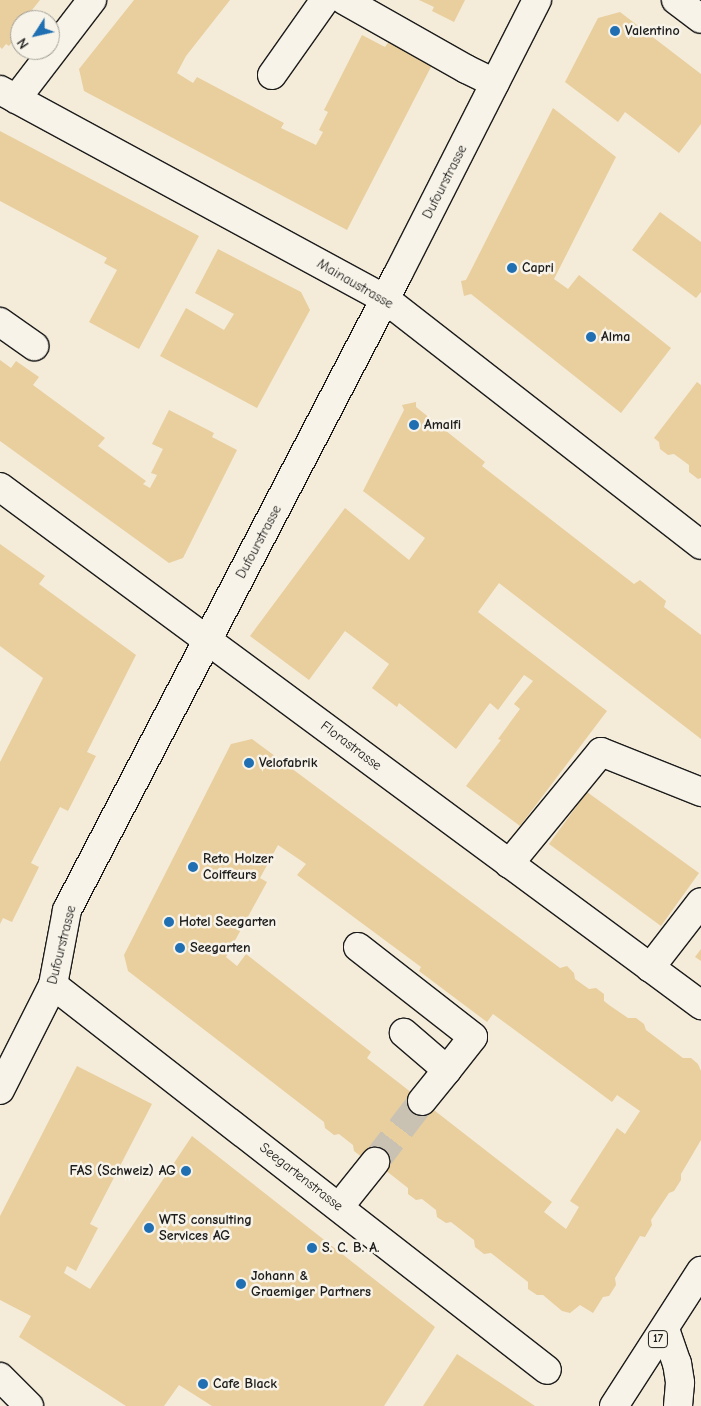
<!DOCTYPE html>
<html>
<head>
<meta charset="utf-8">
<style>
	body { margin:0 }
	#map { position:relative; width:701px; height:1406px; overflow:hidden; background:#f4ecd9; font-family:"Comic Neue",sans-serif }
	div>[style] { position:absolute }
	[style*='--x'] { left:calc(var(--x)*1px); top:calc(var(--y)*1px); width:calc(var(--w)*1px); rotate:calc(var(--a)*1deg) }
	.building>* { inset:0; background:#e9ce9e }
	.minor-tunnel>* { height:28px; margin-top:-14px; transform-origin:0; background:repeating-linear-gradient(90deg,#c9c2b3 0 28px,transparent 0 42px) }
	.roads { filter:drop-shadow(1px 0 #1c1c1c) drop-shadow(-1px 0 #1c1c1c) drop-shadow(0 1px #1c1c1c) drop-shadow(0 -1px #1c1c1c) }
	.minor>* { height:28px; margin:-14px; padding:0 14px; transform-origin:14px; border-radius:14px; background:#f7f3e8 }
	.major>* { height:28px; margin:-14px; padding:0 14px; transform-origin:14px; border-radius:14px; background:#f7f3e8 }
	.dots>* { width:14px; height:14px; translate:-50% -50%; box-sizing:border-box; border:2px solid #f7f3e8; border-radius:50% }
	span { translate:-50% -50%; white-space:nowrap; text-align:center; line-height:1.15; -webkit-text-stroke:5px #f7f3e8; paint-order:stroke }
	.shield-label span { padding:1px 4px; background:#f7f3e8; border:1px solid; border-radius:4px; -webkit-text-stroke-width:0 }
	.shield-label { font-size:12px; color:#1c1c1c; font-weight:700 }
	.poi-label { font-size:14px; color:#1c1c1c; font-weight:700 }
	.left { translate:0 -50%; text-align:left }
	.right { translate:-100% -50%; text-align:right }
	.street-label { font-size:14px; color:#1c1c1c }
	.north { position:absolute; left:10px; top:10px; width:50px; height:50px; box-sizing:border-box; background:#f7f3e8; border:1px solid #9f9d96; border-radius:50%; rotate:235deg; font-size:14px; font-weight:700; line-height:20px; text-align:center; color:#1c1c1c }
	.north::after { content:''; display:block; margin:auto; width:18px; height:22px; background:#1f6fb2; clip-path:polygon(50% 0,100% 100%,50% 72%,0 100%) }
</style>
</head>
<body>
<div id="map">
	<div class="building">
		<div style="clip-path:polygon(0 0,40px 0,28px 15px,31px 19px,20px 20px,20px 32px,9px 46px,6px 44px,2px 49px,0 47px)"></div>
		<div style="clip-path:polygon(134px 0,230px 0,186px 56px,177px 73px,193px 83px,197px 77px,284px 123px,281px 128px,316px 145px,323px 132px,319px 130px,328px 112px,324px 110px,362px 35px,385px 47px,389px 41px,433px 63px,347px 230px,84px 91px,79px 69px)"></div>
		<div style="clip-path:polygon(419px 0,465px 0,454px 22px,432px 11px,434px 7px)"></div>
		<div style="clip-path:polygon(620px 12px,701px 74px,701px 124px,679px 153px,625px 112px,618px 122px,565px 82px,598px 18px)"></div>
		<div style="clip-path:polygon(553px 108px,616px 157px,554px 279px,568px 289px,579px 275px,671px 348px,621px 413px,471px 294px,464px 296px,461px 281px,466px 280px)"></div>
		<div style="clip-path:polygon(0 131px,199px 236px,139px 349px,89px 322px,117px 270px,104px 263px,107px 258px,0 201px)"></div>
		<div style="clip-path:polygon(660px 212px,701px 242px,701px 292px,696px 298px,632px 250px)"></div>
		<div style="clip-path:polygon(218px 249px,301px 292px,310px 310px,257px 408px,160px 356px,186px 308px,224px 330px,234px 314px,195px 293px)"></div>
		<div style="clip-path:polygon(0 360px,11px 368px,16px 361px,39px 377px,33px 385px,105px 438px,98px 446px,146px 481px,143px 484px,150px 488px,157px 475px,151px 473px,163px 449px,152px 444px,169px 410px,214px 433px,212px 437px,237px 450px,183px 558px,169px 563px,0 441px)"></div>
		<div style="clip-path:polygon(697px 382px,701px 385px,701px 478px,698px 479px,689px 472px,689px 465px,674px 454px,668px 455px,660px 449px,659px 442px,654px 438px)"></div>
		<div style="clip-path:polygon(416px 402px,416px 407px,485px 462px,482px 466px,634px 584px,640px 580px,666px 601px,664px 607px,701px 635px,701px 739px,499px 583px,478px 612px,607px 711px,520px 826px,466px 786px,501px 740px,498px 739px,520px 709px,514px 704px,533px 681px,524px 675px,498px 710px,490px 703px,456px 749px,399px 703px,397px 707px,372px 688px,389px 664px,345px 631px,309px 680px,250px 636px,345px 508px,409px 560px,425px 538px,363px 491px,404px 410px,402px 405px)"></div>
		<div style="clip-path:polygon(0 544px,45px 576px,39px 584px,136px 655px,87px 752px,96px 756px,68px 811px,60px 807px,31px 863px,39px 867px,12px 922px,3px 918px,0 924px,0 762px,43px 678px,0 646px)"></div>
		<div style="clip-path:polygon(evenodd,252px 739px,560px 968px,567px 966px,574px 973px,575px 979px,589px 989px,596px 988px,604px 994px,604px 1001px,609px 1005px,628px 1018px,636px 1018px,644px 1024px,646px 1030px,683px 1058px,691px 1058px,698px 1064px,701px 1071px,701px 1140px,681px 1174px,681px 1180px,674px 1191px,669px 1193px,651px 1220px,652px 1225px,645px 1237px,640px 1236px,615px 1278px,616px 1285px,609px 1296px,603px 1297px,593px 1313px,580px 1305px,570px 1313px,562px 1311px,543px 1295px,537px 1295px,528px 1289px,528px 1282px,491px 1253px,484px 1254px,475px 1247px,474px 1240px,451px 1222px,446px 1223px,437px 1217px,436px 1210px,422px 1199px,416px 1200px,408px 1194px,408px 1188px,375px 1162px,363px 1158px,354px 1151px,353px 1145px,339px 1134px,334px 1135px,325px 1128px,324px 1122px,128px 971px,124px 955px,231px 744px,252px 739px,278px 845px,306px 864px,297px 875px,421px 967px,419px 971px,487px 1022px,493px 1014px,612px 1102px,617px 1095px,640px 1111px,625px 1134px,617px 1128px,570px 1201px,579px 1207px,566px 1229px,544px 1212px,552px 1202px,367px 1058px,371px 1052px,246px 954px,237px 966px,226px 957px,267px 882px,260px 878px,278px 845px)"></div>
		<div style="clip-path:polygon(587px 792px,699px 873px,661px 926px,549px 844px)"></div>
		<div style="clip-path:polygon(701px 949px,701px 961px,695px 957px)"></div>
		<div style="clip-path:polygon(77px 1066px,152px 1104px,90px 1224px,98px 1228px,76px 1271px,67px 1266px,64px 1273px,90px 1289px,192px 1136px,435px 1327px,384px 1406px,212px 1406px,179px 1385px,164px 1406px,126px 1406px,19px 1337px,31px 1316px,0 1300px,0 1216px)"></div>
		<div style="clip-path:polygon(457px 1354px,535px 1406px,423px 1406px)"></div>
	</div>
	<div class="minor-tunnel">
		<div style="--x:375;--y:1162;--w:77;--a:-52.4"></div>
	</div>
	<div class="roads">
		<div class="minor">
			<div style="--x:344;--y:0;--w:140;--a:29.5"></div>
			<div style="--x:466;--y:69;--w:32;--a:26"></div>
			<div style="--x:676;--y:0;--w:31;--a:37"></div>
			<div style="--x:272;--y:75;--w:92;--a:-54.8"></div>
			<div style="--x:0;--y:90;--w:438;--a:28.5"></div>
			<div style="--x:385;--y:299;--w:400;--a:37.9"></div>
			<div style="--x:16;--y:99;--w:125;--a:-52.5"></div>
			<div style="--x:0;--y:322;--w:42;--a:35.2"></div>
			<div style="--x:0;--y:487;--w:872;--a:36.46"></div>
			<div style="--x:509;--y:864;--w:145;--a:-50.6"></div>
			<div style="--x:601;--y:752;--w:108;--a:21.8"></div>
			<div style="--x:358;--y:947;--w:146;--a:38"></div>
			<div style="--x:473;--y:1037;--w:42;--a:128.2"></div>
			<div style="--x:447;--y:1070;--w:57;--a:-139.3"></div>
			<div style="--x:650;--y:968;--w:83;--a:-52.3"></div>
			<div style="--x:53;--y:985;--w:626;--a:37.93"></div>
			<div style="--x:0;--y:1090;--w:118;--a:-63.2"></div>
			<div style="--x:53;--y:985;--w:76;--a:-79.4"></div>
			<div style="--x:67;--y:910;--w:719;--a:-62.51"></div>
			<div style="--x:399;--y:272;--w:305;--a:-63.1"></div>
			<div style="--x:422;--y:1101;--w:40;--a:-51"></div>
			<div style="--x:339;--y:1207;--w:58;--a:-51.3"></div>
			<div style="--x:665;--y:1329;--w:36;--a:71"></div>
			<div style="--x:677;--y:1363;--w:20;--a:81"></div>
			<div style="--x:680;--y:1383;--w:23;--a:95"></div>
			<div style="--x:0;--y:1377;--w:41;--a:45"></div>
		</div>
		<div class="major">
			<div style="--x:614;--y:1406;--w:161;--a:-57.2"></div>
		</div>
	</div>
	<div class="dots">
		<div style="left:615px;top:31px;background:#1f6fb2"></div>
		<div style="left:512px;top:268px;background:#1f6fb2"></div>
		<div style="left:591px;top:337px;background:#1f6fb2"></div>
		<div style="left:414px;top:425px;background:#1f6fb2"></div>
		<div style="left:249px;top:763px;background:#1f6fb2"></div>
		<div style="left:193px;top:867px;background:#1f6fb2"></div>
		<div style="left:169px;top:922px;background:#1f6fb2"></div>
		<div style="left:180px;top:948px;background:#1f6fb2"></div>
		<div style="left:186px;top:1171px;background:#1f6fb2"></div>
		<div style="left:149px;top:1228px;background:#1f6fb2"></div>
		<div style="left:312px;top:1248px;background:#1f6fb2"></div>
		<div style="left:241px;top:1284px;background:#1f6fb2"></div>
		<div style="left:203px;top:1384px;background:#1f6fb2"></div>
	</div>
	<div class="shield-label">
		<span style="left:658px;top:1339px">17</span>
	</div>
	<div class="poi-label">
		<span class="left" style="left:625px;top:31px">Valentino</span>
		<span class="left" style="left:522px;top:268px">Capri</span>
		<span class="left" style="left:601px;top:337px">Alma</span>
		<span class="left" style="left:424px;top:425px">Amalfi</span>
		<span class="left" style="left:259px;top:763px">Velofabrik</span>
		<span class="left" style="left:203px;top:867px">Reto Holzer<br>Coiffeurs</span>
		<span class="left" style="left:179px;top:922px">Hotel Seegarten</span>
		<span class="left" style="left:190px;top:948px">Seegarten</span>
		<span class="right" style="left:176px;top:1171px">FAS (Schweiz) AG</span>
		<span class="left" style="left:159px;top:1228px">WTS consulting<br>Services AG</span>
		<span class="left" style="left:322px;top:1248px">S. C. B. A.</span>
		<span class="left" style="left:251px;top:1284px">Johann &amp;<br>Graemiger Partners</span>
		<span class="left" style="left:213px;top:1384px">Cafe Black</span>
	</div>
	<div class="street-label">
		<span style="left:445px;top:182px;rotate:-63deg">Dufourstrasse</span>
		<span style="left:355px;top:284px;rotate:30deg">Mainaustrasse</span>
		<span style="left:259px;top:542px;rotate:-62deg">Dufourstrasse</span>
		<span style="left:351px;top:746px;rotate:37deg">Florastrasse</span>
		<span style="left:62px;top:945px;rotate:-76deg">Dufourstrasse</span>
		<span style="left:301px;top:1177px;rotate:38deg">Seegartenstrasse</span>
	</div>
	<div class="north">N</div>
</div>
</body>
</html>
